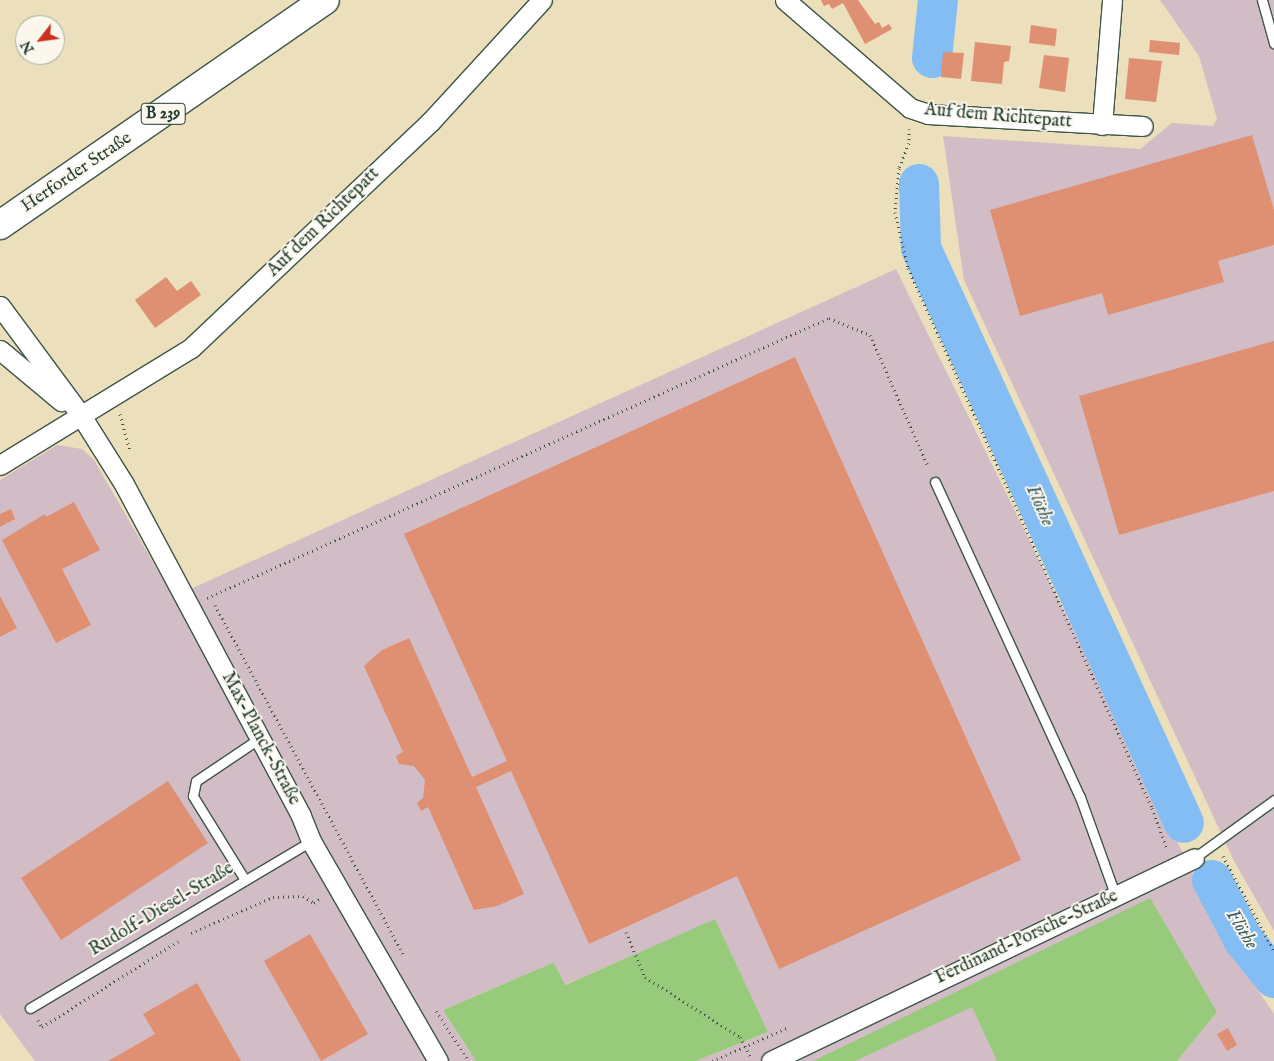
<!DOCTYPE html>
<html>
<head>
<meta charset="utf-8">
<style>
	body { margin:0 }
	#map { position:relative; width:1274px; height:1061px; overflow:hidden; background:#ebdfbc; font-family:"IM FELL English",serif }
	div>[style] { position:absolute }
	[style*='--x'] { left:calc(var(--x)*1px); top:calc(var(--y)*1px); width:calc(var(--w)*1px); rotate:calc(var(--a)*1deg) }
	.industrial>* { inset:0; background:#d2bdc6 }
	.green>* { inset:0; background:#97cb7b }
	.river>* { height:40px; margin:-20px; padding:0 20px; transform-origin:20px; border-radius:20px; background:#83bdf4 }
	.building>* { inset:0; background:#df8f72 }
	.path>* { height:3px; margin-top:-1.5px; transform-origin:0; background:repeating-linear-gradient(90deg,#3e5548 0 1px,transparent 0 5px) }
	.roads { filter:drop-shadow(1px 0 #3e5548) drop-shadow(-1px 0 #3e5548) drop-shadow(0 1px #3e5548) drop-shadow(0 -1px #3e5548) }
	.lane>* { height:9px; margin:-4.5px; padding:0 4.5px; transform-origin:4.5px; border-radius:4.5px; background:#fff }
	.street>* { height:19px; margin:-9.5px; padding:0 9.5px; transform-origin:9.5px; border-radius:9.5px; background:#fff }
	.primary>* { height:28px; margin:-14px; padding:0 14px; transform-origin:14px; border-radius:14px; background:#fff }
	span { translate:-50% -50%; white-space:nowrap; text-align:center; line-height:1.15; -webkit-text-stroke:4px #fbf7ec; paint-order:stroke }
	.shield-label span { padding:1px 4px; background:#fbf7ec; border:1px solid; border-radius:4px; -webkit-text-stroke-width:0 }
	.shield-label { font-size:16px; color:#1f3d34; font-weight:700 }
	.street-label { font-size:18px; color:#1f3d34 }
	.water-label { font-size:19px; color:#385d64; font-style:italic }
	.north { position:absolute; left:15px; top:15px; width:50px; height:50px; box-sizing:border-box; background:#fbf7ec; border:1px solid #a3ada2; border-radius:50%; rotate:240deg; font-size:14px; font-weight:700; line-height:20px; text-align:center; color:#1f3d34 }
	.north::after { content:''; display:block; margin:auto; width:18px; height:22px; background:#c8321e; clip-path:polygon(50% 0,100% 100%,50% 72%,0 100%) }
</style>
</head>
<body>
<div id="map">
	<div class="industrial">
		<div style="clip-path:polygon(1160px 0,1274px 0,1274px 931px,1234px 861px,964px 280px,943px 136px,1140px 149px,1172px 123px,1213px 126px,1217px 119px,1199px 56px)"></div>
		<div style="clip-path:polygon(896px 269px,1230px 949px,1274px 1014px,1274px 1061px,1177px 1061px,1217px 1012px,1011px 1061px,696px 1061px,768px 1032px,715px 920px,564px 985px,554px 964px,550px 964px,443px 1010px,476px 1061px,35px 1061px,0 1014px,0 480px,57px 445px,82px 449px,94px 460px,173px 597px)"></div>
	</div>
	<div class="green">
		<div style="clip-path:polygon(1150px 898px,1217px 1012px,1177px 1061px,997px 1061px,972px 1007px,855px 1061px,813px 1061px)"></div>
		<div style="clip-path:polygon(715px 919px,768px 1032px,696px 1061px,476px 1061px,443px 1010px,550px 964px,554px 963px,565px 985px)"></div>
	</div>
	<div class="river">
		<div style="--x:932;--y:58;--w:58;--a:-84.1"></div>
		<div style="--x:919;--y:184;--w:64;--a:88.2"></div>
		<div style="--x:921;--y:248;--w:632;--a:65.42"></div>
		<div style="--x:1212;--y:880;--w:67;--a:62.3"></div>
		<div style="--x:1243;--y:939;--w:50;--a:51.5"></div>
	</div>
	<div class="building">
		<div style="clip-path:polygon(821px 0,858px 0,875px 24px,879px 22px,882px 28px,889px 24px,892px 29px,865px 44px,843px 3px,832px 9px,829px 4px,824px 6px)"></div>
		<div style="clip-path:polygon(1031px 25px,1057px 29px,1055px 46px,1029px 43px)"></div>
		<div style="clip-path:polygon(1150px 40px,1180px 43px,1179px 55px,1149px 52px)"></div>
		<div style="clip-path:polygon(975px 42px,1011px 46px,1009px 61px,1004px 62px,1002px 84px,971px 81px)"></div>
		<div style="clip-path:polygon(943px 52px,964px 53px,961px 79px,941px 77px)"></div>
		<div style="clip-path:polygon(1044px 55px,1069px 58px,1065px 92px,1039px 88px)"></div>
		<div style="clip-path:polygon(1129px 58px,1162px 61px,1156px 102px,1125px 99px)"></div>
		<div style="clip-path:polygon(1252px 135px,1274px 210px,1274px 245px,1218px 261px,1224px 282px,1108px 315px,1102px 293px,1020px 316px,990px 210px)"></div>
		<div style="clip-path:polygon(166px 277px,177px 291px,191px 281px,201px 295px,155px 328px,135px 300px)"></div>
		<div style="clip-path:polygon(1274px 341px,1274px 491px,1119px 535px,1079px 396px)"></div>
		<div style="clip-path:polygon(795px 357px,1021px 860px,779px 969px,737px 876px,589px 944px,511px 771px,476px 787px,524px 894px,497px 906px,474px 910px,428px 807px,421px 811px,417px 803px,423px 798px,425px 780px,414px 766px,399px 764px,396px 756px,403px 752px,364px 666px,382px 650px,409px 638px,472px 777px,507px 761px,404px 534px)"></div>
		<div style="clip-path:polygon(74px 502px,100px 550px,62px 569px,91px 625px,56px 643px,2px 540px,45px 514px,46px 517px)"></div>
		<div style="clip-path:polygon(11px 509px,15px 519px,0 527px,0 514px)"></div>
		<div style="clip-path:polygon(0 596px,17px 628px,0 637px)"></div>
		<div style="clip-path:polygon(168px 781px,208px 843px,61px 940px,21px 878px)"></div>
		<div style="clip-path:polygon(310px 934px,368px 1034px,321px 1061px,264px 961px)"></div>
		<div style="clip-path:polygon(197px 983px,241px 1061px,108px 1061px,155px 1034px,143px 1014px)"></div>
		<div style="clip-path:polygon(1228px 1028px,1237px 1045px,1227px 1051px,1217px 1034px)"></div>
	</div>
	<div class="path">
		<div style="--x:909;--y:129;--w:14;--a:90"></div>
		<div style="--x:909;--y:143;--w:27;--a:112"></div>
		<div style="--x:899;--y:168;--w:44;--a:95.2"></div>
		<div style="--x:895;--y:212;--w:57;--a:76.9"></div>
		<div style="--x:908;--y:268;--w:593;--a:65.68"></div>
		<div style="--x:1152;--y:808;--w:44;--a:69.9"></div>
		<div style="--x:120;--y:414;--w:38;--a:75"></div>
		<div style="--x:207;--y:598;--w:682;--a:-24.24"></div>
		<div style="--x:829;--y:318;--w:44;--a:22.5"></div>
		<div style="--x:870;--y:335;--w:145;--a:66.1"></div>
		<div style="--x:215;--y:605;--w:399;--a:61.7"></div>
		<div style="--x:1223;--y:856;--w:108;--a:61.8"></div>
		<div style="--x:626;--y:932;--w:49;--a:67.1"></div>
		<div style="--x:645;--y:977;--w:112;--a:32.3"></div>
		<div style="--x:740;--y:1037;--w:24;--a:62"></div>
		<div style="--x:191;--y:933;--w:90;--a:-23.7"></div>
		<div style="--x:273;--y:897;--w:30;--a:-2"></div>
		<div style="--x:303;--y:896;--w:13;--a:32"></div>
		<div style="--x:314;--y:903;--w:9;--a:-36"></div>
		<div style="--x:436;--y:1011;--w:60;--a:56.6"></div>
		<div style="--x:38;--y:1020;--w:8;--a:60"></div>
		<div style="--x:42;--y:1027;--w:163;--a:-32.2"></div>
		<div style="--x:712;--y:1061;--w:84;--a:-23.8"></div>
	</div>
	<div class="roads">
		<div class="lane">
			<div style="--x:1262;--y:0;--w:45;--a:74.4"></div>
			<div style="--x:935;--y:482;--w:347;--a:65.3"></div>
			<div style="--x:1080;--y:797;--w:106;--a:70.2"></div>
			<div style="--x:1194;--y:858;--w:99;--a:-35.9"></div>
			<div style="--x:245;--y:880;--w:99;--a:-121.8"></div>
			<div style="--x:193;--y:796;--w:15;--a:-79"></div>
			<div style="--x:196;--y:781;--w:77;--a:-33.9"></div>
			<div style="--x:30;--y:1008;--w:327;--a:-30.7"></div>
		</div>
		<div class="street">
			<div style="--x:785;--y:0;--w:165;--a:40.8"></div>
			<div style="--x:910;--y:108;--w:19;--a:18"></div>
			<div style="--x:928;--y:114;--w:215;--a:3.2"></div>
			<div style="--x:1102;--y:125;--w:125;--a:-85.4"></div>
			<div style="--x:0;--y:306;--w:138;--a:53.5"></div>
			<div style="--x:82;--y:417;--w:79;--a:57.9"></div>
			<div style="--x:124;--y:484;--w:376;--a:61.9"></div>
			<div style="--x:301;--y:816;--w:27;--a:68"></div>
			<div style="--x:311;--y:841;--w:254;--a:60"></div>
			<div style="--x:0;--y:350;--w:80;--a:39.9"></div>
			<div style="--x:0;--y:465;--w:224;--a:-31.5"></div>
			<div style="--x:191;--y:348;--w:330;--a:-43.4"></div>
			<div style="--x:431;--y:121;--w:164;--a:-47.5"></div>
			<div style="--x:771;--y:1061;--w:469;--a:-25.6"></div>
		</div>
		<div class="primary">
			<div style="--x:0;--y:225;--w:395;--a:-34.7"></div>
		</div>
	</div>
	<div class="shield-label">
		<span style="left:163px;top:114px">B 239</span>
	</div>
	<div class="street-label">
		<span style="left:998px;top:117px;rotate:5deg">Auf dem Richtepatt</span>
		<span style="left:77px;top:173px;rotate:-34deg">Herforder Straße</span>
		<span style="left:324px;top:223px;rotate:-44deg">Auf dem Richtepatt</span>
		<span style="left:260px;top:739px;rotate:62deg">Max-Planck-Straße</span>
		<span style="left:162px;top:910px;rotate:-31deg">Rudolf-Diesel-Straße</span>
		<span style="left:1027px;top:938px;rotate:-25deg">Ferdinand-Porsche-Straße</span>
	</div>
	<div class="water-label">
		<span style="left:1039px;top:506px;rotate:66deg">Flöthe</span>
		<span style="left:1241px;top:930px;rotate:58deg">Flöthe</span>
	</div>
	<div class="north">N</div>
</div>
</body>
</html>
